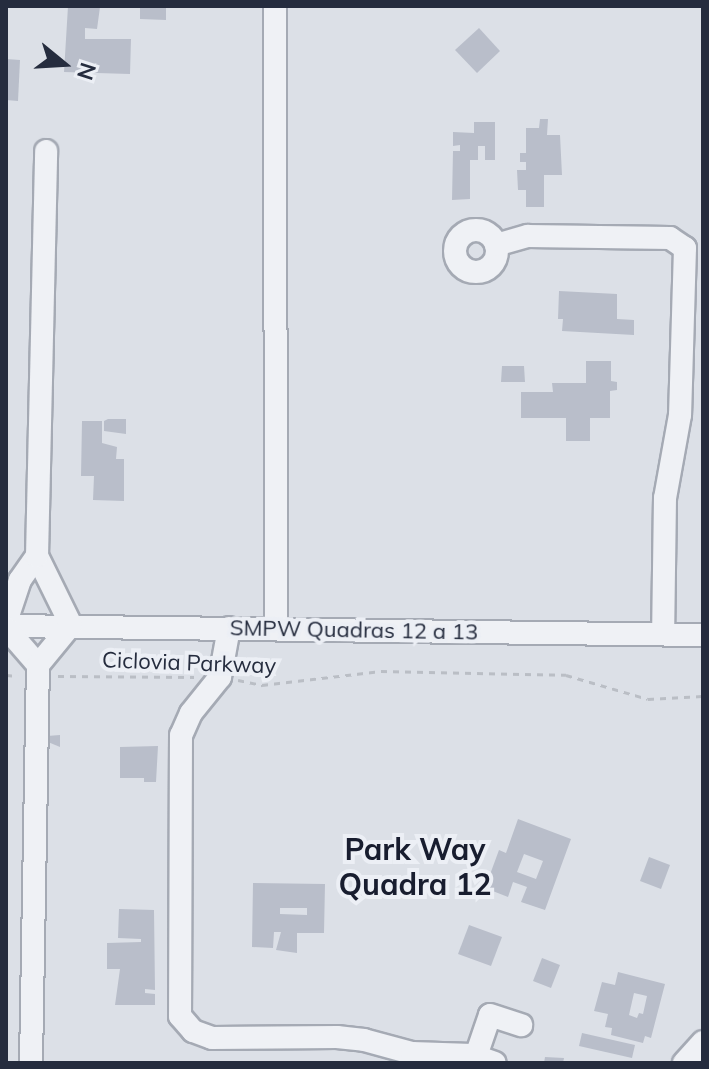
<!DOCTYPE html>
<html>
<head>
<meta charset="utf-8">
<style>
	body { margin:0 }
	#map { position:relative; width:709px; height:1069px; overflow:hidden; background:#dce0e7; font-family:Mulish,sans-serif }
	div>[style] { position:absolute }
	[style*='--x'] { left:calc(var(--x)*1px); top:calc(var(--y)*1px); width:calc(var(--w)*1px); rotate:calc(var(--a)*1deg) }
	.building>* { inset:0; background:#b9beca }
	.path>* { height:3px; margin-top:-1.5px; transform-origin:0; background:repeating-linear-gradient(90deg,#babec5 0 6px,transparent 0 12px) }
	.roads { filter:drop-shadow(2px 0 #a5aab4) drop-shadow(-2px 0 #a5aab4) drop-shadow(0 2px #a5aab4) drop-shadow(0 -2px #a5aab4) }
	.minor>* { height:22px; margin:-11px; padding:0 11px; transform-origin:11px; border-radius:11px; background:#eff1f5 }
	.minor>.ring { margin:-11px; padding:0; box-sizing:content-box; background:none; border:22px solid #eff1f5; border-radius:50% }
	span { translate:-50% -50%; white-space:nowrap; text-align:center; line-height:1.15; -webkit-text-stroke:8px #eceff5; paint-order:stroke }
	.street-label { font-size:22px; color:#252c3e }
	.district-label { font-size:30px; color:#181d2f; font-weight:700 }
	.frame { position:absolute; inset:0; border:8px solid #252c3e; pointer-events:none }
	.north { position:absolute; left:24px; top:24px; width:80px; height:80px; -webkit-text-stroke:6px #eceff5; paint-order:stroke; rotate:108deg; font-size:22px; font-weight:700; line-height:32px; text-align:center; color:#252c3e }
	.north::after { content:''; display:block; margin:auto; width:28px; height:36px; background:#252c3e; clip-path:polygon(50% 0,100% 100%,50% 72%,0 100%) }
</style>
</head>
<body>
<div id="map">
	<div class="building">
		<div style="clip-path:polygon(68px 6px,100px 7px,97px 29px,85px 28px,85px 39px,131px 39px,130px 74px,64px 72px)"></div>
		<div style="clip-path:polygon(140px 6px,166px 6px,166px 20px,140px 19px)"></div>
		<div style="clip-path:polygon(479px 28px,500px 51px,477px 73px,455px 50px)"></div>
		<div style="clip-path:polygon(6px 59px,20px 60px,18px 101px,6px 100px)"></div>
		<div style="clip-path:polygon(540px 119px,548px 119px,547px 135px,560px 135px,562px 175px,544px 175px,544px 207px,526px 207px,526px 190px,518px 190px,517px 170px,526px 170px,526px 162px,520px 162px,520px 153px,526px 153px,526px 128px,539px 128px)"></div>
		<div style="clip-path:polygon(474px 122px,495px 122px,495px 160px,485px 160px,485px 146px,478px 146px,478px 160px,470px 160px,470px 199px,452px 200px,453px 151px,460px 151px,460px 145px,453px 146px,453px 132px,474px 133px)"></div>
		<div style="clip-path:polygon(559px 291px,617px 294px,617px 319px,634px 320px,634px 335px,562px 331px,563px 319px,558px 319px)"></div>
		<div style="clip-path:polygon(586px 361px,611px 361px,611px 381px,617px 382px,617px 390px,610px 391px,610px 418px,590px 418px,590px 441px,566px 441px,566px 418px,521px 418px,521px 392px,553px 392px,552px 383px,586px 383px)"></div>
		<div style="clip-path:polygon(502px 366px,524px 366px,525px 382px,501px 382px)"></div>
		<div style="clip-path:polygon(108px 419px,126px 419px,126px 434px,104px 431px,104px 421px)"></div>
		<div style="clip-path:polygon(82px 421px,102px 421px,102px 443px,117px 447px,116px 459px,124px 459px,124px 501px,93px 500px,94px 476px,81px 476px)"></div>
		<div style="clip-path:polygon(60px 735px,60px 747px,48px 742px,47px 736px)"></div>
		<div style="clip-path:polygon(158px 746px,156px 782px,144px 782px,144px 778px,120px 778px,120px 747px)"></div>
		<div style="clip-path:polygon(evenodd,518px 819px,571px 839px,545px 910px,521px 902px,527px 887px,513px 882px,508px 897px,485px 888px,499px 850px,506px 853px,518px 819px,524px 854px,543px 861px,536px 879px,517px 872px,524px 854px)"></div>
		<div style="clip-path:polygon(649px 857px,670px 865px,661px 889px,640px 881px)"></div>
		<div style="clip-path:polygon(evenodd,253px 883px,325px 884px,324px 933px,297px 933px,297px 953px,276px 950px,281px 932px,274px 932px,273px 948px,252px 947px,253px 883px,280px 908px,307px 908px,307px 915px,280px 914px,280px 908px)"></div>
		<div style="clip-path:polygon(119px 909px,154px 910px,155px 990px,145px 989px,145px 993px,155px 994px,155px 1005px,115px 1005px,120px 969px,107px 969px,107px 943px,141px 942px,141px 939px,118px 938px)"></div>
		<div style="clip-path:polygon(469px 925px,502px 937px,491px 966px,458px 954px)"></div>
		<div style="clip-path:polygon(542px 958px,560px 965px,551px 988px,533px 981px)"></div>
		<div style="clip-path:polygon(evenodd,618px 972px,665px 984px,651px 1038px,645px 1036px,643px 1043px,611px 1035px,612px 1028px,605px 1027px,608px 1014px,594px 1011px,602px 982px,615px 985px,618px 972px,634px 993px,647px 996px,643px 1014px,639px 1013px,637px 1018px,629px 1015px,634px 993px)"></div>
		<div style="clip-path:polygon(582px 1033px,635px 1045px,632px 1058px,579px 1046px)"></div>
		<div style="clip-path:polygon(545px 1057px,564px 1058px,563px 1063px,544px 1063px)"></div>
	</div>
	<div class="path">
		<div style="--x:6;--y:675;--w:12;--a:5"></div>
		<div style="--x:58;--y:676;--w:136;--a:0.4"></div>
		<div style="--x:238;--y:680;--w:25;--a:12"></div>
		<div style="--x:262;--y:685;--w:120;--a:-6.7"></div>
		<div style="--x:381;--y:671;--w:185;--a:1.2"></div>
		<div style="--x:566;--y:675;--w:85;--a:16.3"></div>
		<div style="--x:648;--y:699;--w:55;--a:-3.1"></div>
	</div>
	<div class="roads">
		<div class="minor">
			<div style="--x:275;--y:6;--w:622;--a:89.91"></div>
			<div class="ring" style="left:455px;top:230px;width:20px;height:20px"></div>
			<div style="--x:496;--y:245;--w:33;--a:-16"></div>
			<div style="--x:528;--y:236;--w:142;--a:0.8"></div>
			<div style="--x:670;--y:238;--w:18;--a:34"></div>
			<div style="--x:685;--y:248;--w:167;--a:91.7"></div>
			<div style="--x:680;--y:415;--w:84;--a:100.2"></div>
			<div style="--x:665;--y:498;--w:136;--a:90.8"></div>
			<div style="--x:6;--y:622;--w:44;--a:-71.6"></div>
			<div style="--x:20;--y:580;--w:29;--a:-55"></div>
			<div style="--x:6;--y:626;--w:697;--a:0.74"></div>
			<div style="--x:6;--y:628;--w:49;--a:49.1"></div>
			<div style="--x:229;--y:628;--w:50;--a:100.4"></div>
			<div style="--x:220;--y:677;--w:46;--a:128.9"></div>
			<div style="--x:191;--y:713;--w:24;--a:114"></div>
			<div style="--x:181;--y:735;--w:281;--a:90.2"></div>
			<div style="--x:180;--y:1016;--w:20;--a:49"></div>
			<div style="--x:193;--y:1031;--w:20;--a:20"></div>
			<div style="--x:212;--y:1038;--w:125;--a:-0.5"></div>
			<div style="--x:337;--y:1037;--w:27;--a:6"></div>
			<div style="--x:364;--y:1040;--w:50;--a:15.2"></div>
			<div style="--x:412;--y:1053;--w:60;--a:1.9"></div>
			<div style="--x:472;--y:1055;--w:24;--a:19"></div>
			<div style="--x:476;--y:1056;--w:43;--a:-71.1"></div>
			<div style="--x:490;--y:1015;--w:33;--a:18"></div>
			<div style="--x:31;--y:1063;--w:398;--a:-89"></div>
			<div style="--x:38;--y:665;--w:52;--a:-50.5"></div>
			<div style="--x:71;--y:625;--w:77;--a:-116.2"></div>
			<div style="--x:37;--y:556;--w:405;--a:-88.7"></div>
			<div style="--x:684;--y:1063;--w:28;--a:-48"></div>
		</div>
	</div>
	<div class="street-label">
		<span style="left:354px;top:630px;rotate:1deg">SMPW Quadras 12 a 13</span>
		<span style="left:189px;top:663px;rotate:2deg">Ciclovia Parkway</span>
	</div>
	<div class="district-label">
		<span style="left:415px;top:866px">Park Way<br>Quadra 12</span>
	</div>
	<div class="frame"></div>
	<div class="north">N</div>
</div>
</body>
</html>
